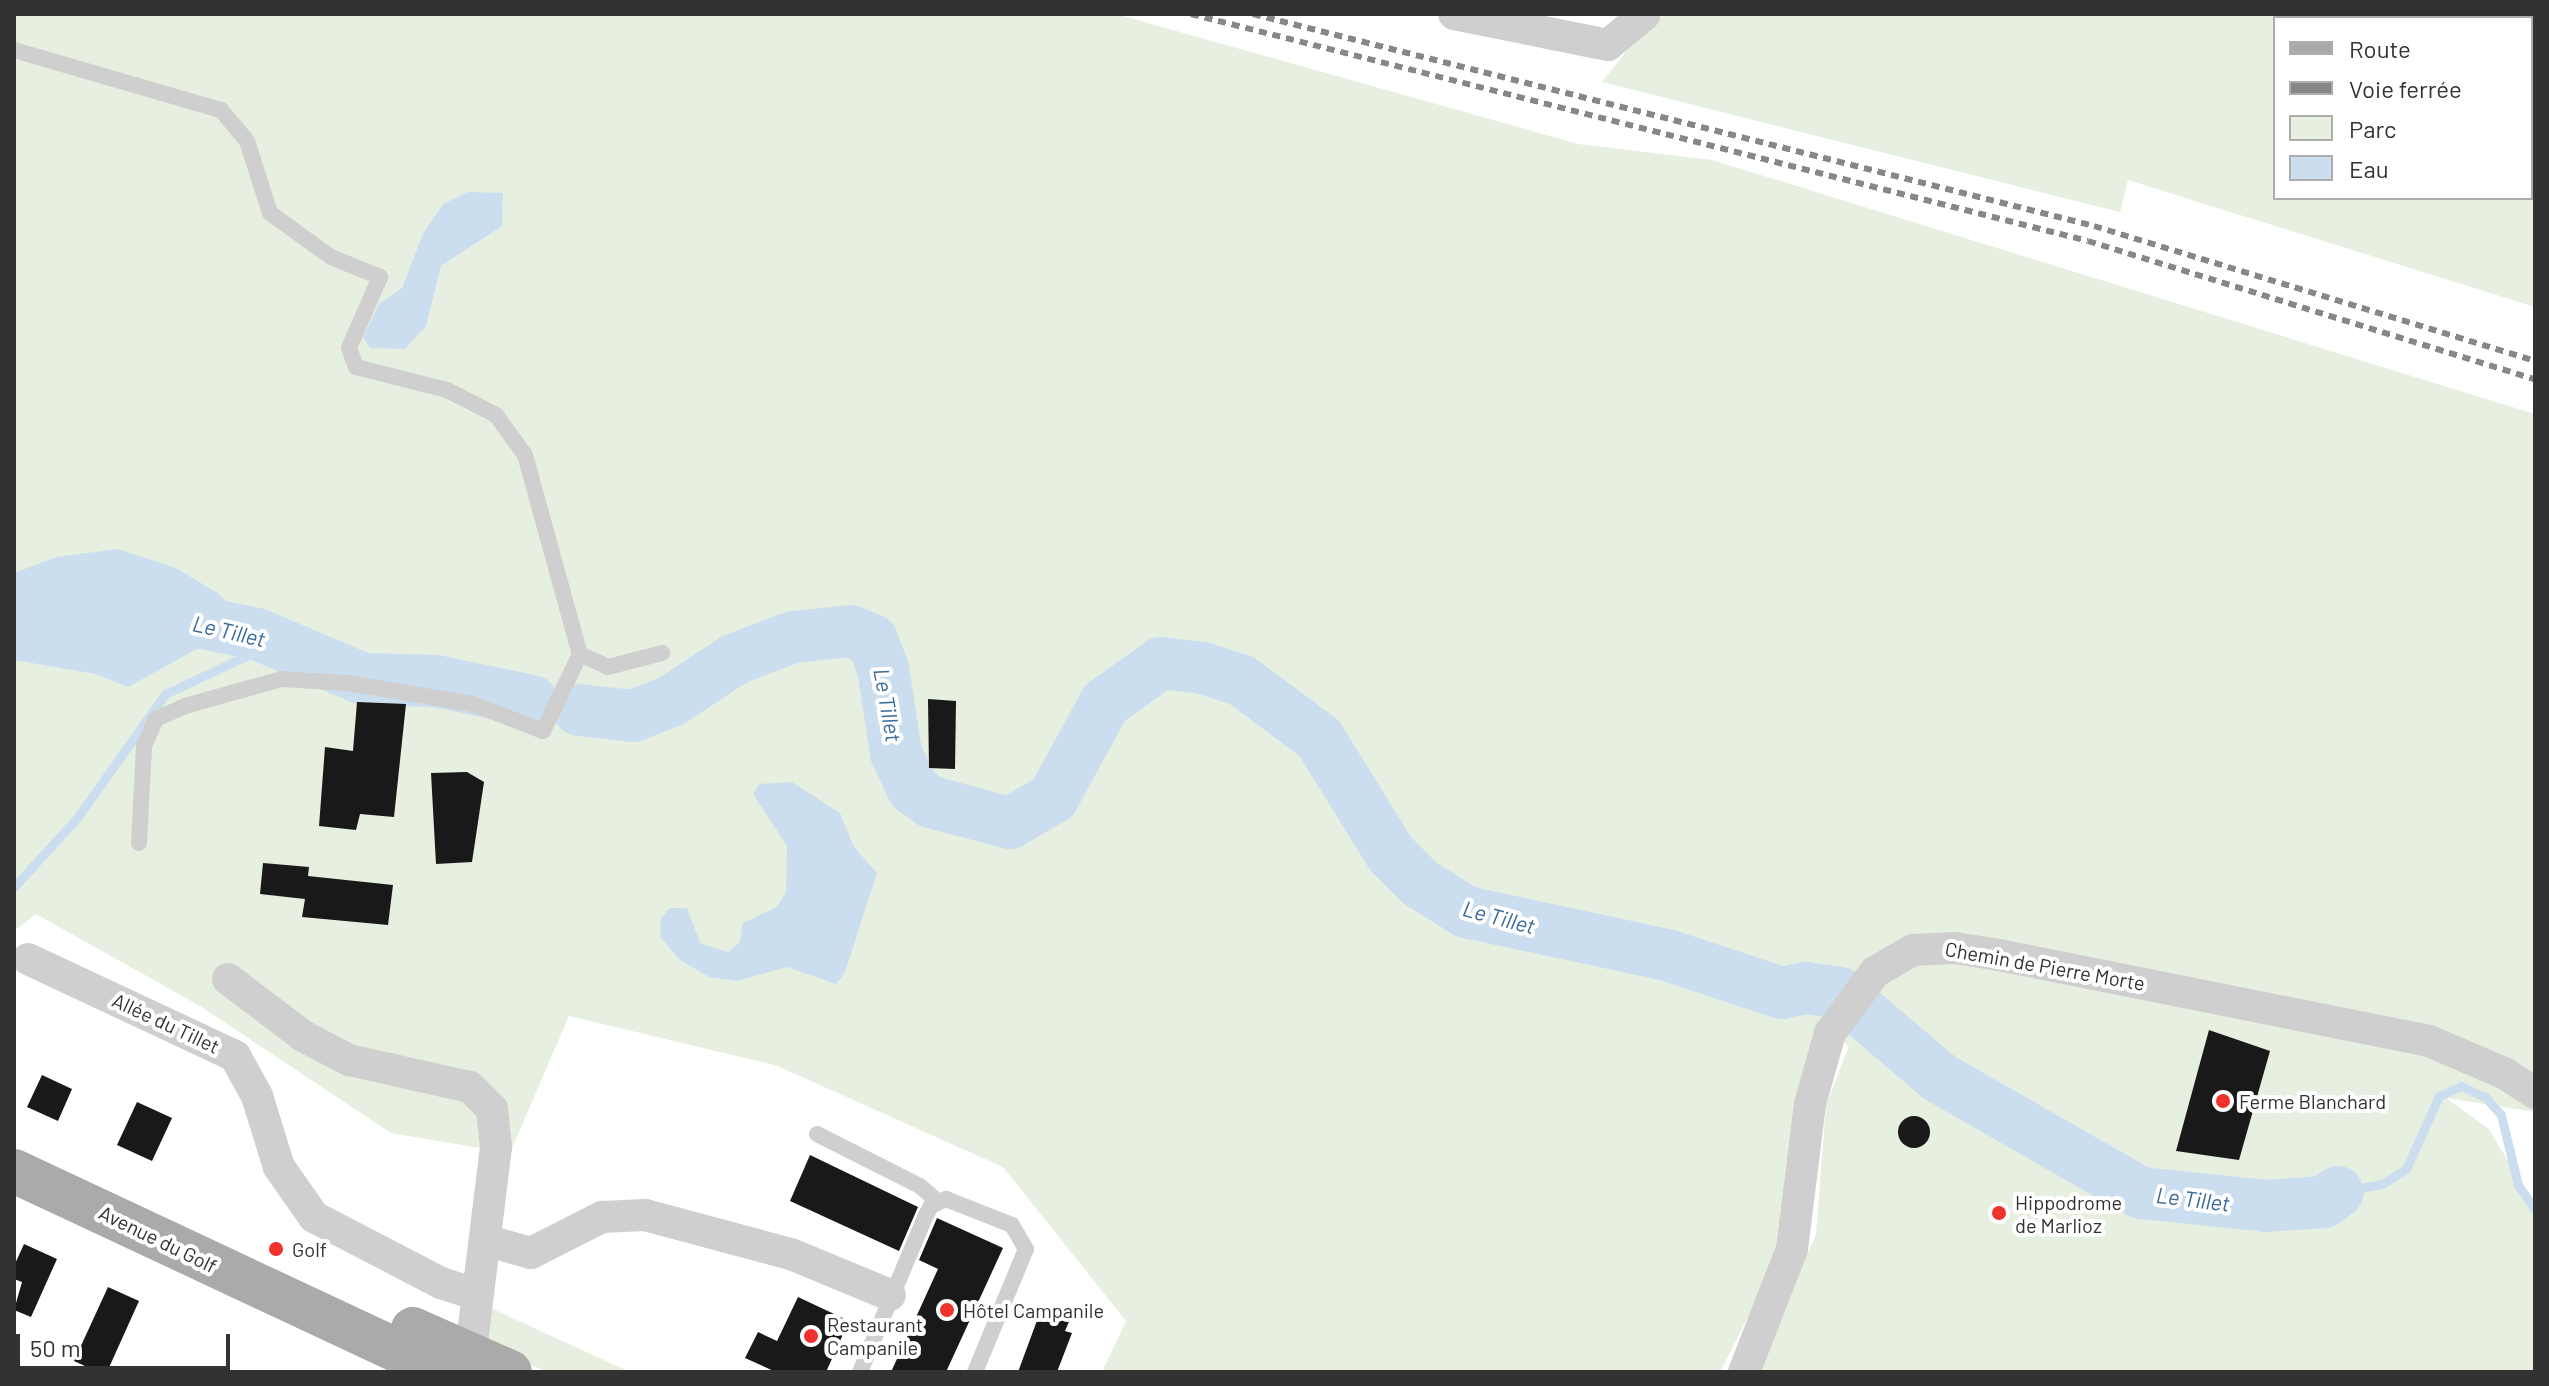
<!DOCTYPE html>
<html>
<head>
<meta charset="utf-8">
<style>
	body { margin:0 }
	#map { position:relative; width:2549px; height:1386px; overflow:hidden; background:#fff; font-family:Barlow,sans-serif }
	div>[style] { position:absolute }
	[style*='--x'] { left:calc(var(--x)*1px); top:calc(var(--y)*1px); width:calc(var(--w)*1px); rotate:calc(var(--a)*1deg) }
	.green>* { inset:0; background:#e7efe0 }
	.water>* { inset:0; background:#cbdef0 }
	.stream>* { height:9px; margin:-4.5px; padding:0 4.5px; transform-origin:4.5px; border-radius:4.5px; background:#cbdef0 }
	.river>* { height:52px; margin:-26px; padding:0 26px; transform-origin:26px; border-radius:26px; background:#cbdef0 }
	.building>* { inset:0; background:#191919 }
	.round { border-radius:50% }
	.lane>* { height:16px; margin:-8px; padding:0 8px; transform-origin:8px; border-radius:8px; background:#cfcfcf }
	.street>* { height:32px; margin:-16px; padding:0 16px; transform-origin:16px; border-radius:16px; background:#cfcfcf }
	.primary>* { height:44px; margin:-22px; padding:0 22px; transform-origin:22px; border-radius:22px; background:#aaa }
	.rail>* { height:6px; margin-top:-3px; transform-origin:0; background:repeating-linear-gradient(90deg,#878787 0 8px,transparent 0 14px) }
	.dots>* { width:22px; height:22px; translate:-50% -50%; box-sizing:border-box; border:4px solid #fff; border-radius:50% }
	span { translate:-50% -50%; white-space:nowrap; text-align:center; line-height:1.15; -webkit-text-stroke:8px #fff; paint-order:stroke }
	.street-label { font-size:20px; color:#323232 }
	.poi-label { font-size:20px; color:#323232 }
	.left { translate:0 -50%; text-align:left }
	.water-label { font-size:22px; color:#396b9b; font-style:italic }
	.frame { position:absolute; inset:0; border:16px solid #323232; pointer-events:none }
	.legend { position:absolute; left:2273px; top:16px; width:260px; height:184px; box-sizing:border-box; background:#fff; border:2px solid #adadad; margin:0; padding:10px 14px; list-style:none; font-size:24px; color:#323232 }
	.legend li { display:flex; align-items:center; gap:16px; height:40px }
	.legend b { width:40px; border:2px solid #adadad }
	.scale { position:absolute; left:16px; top:1334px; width:214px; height:36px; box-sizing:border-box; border:4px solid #323232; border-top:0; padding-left:10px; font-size:24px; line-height:28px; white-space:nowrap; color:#323232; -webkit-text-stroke:6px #fff; paint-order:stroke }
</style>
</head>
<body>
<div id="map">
	<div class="green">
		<div style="clip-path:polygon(14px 14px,1116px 14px,1578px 144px,1712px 160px,2535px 414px,2535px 1112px,2446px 1098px,2489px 1129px,2535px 1206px,2535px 1372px,1750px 1372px,1816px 1235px,1826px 1105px,1849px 1046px,1823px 1028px,1773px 1268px,1720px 1372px,1102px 1372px,1126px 1321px,1003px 1167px,775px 1065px,569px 1016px,510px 1153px,391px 1133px,200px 1006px,36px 914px,14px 931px)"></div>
		<div style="clip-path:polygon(evenodd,1665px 14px,2535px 14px,2535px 307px,2128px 180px,2120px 212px,1602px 82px,1639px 35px,1665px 14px,2275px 18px,2531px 18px,2531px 198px,2275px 198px,2275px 18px)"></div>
		<div style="clip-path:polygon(480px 1303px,630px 1372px,547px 1372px,482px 1343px)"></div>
	</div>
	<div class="water">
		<div style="clip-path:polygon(468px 192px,503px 193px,502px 226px,441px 266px,426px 326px,405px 349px,370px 348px,363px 337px,379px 304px,402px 288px,423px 234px,443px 204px)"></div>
		<div style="clip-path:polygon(118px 549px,176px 568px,219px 594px,257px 634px,224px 634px,128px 687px,96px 674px,14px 660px,14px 573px,56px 557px)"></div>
		<div style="clip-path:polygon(792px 782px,840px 813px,854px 847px,877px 873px,845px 972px,836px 984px,787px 967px,737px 981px,709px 977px,680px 960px,660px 937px,661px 918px,670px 908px,687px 908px,700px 943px,728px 952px,740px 942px,743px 923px,777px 907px,786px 893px,787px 846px,753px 794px,759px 784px)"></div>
	</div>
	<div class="stream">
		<div style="--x:14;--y:887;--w:93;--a:-47.6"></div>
		<div style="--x:77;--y:818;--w:152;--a:-54.6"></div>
		<div style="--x:165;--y:694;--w:123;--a:-25.1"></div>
		<div style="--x:2338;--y:1192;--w:45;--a:-10.3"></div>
		<div style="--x:2382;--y:1184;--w:28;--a:-32"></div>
		<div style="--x:2406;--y:1169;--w:80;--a:-65.7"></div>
		<div style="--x:2439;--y:1096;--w:24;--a:-24"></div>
		<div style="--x:2461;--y:1086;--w:26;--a:25"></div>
		<div style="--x:2485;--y:1097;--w:24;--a:48"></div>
		<div style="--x:2501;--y:1115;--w:72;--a:76.3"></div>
		<div style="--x:2518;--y:1185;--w:29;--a:55"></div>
	</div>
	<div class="river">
		<div style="--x:188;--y:620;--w:70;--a:11.5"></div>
		<div style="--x:257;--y:634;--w:115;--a:23"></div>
		<div style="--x:363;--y:679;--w:73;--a:1.6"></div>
		<div style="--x:436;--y:681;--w:98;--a:11.8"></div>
		<div style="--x:579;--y:710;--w:54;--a:6.3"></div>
		<div style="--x:633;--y:716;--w:43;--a:-21.8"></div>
		<div style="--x:673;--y:700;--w:74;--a:-33.5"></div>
		<div style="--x:735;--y:659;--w:62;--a:-20.8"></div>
		<div style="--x:793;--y:637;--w:58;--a:-5.9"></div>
		<div style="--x:851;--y:631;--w:23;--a:23"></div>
		<div style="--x:872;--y:640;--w:30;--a:69"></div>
		<div style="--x:883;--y:668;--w:86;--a:81.3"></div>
		<div style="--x:896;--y:753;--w:40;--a:65"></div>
		<div style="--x:913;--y:789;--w:22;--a:36"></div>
		<div style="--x:931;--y:802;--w:82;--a:14.9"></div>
		<div style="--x:1010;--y:823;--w:50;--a:-30.2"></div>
		<div style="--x:1053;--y:798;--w:108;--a:-61.3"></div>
		<div style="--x:1105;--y:703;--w:69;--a:-35.5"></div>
		<div style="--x:1161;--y:663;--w:42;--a:6.8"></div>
		<div style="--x:1203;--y:668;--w:40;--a:18"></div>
		<div style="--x:1241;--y:680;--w:97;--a:36.6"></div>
		<div style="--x:1319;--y:738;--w:137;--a:58.2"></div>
		<div style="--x:1391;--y:854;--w:41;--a:45"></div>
		<div style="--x:1420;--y:883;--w:54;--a:32.2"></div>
		<div style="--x:1466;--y:912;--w:206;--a:12.1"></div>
		<div style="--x:1667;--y:955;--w:121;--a:18.3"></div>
		<div style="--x:1782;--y:993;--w:25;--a:-12"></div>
		<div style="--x:1806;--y:988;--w:34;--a:8"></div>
		<div style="--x:1840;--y:993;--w:131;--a:40.4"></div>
		<div style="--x:1940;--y:1078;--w:232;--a:29.8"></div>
		<div style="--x:2141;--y:1193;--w:126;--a:5.9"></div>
		<div style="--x:2266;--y:1206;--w:58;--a:-3.9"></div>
		<div style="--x:2324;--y:1202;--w:17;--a:-36"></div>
	</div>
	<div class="building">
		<div style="clip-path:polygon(928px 699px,956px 701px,955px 769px,929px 768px)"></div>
		<div style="clip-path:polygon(357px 702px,406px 704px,394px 817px,360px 814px,356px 830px,319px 826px,325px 747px,353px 751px)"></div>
		<div style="clip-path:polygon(467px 772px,484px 782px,472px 862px,436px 864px,431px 773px)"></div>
		<div style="clip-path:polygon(263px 863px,309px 867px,308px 876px,393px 885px,388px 925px,302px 917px,305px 899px,260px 894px)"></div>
		<div style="clip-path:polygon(2209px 1030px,2270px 1051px,2239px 1160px,2176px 1151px)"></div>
		<div style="clip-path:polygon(42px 1075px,72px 1089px,58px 1121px,27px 1107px)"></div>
		<div style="clip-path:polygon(137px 1102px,172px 1118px,152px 1161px,117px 1145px)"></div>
		<div class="round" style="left:1898px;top:1116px;width:32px;height:32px"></div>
		<div style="clip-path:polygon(810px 1155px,918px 1207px,899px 1251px,790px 1201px)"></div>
		<div style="clip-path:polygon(937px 1218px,1003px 1248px,946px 1372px,891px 1372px,938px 1269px,919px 1260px)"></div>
		<div style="clip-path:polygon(24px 1244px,57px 1259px,31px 1317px,14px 1310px,22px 1282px,14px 1279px,14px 1266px)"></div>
		<div style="clip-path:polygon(108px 1287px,139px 1301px,107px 1372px,98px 1372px,74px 1361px)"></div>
		<div style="clip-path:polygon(798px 1297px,849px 1321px,826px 1372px,776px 1372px,745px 1358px,758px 1332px,777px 1341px)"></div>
		<div style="clip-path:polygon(1042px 1307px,1071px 1317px,1065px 1331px,1072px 1333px,1057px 1372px,1018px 1372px)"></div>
	</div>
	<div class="lane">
		<div style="--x:14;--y:50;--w:216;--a:16.2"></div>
		<div style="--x:221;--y:110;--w:40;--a:50"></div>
		<div style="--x:247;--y:141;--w:76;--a:72.3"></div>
		<div style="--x:270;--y:213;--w:75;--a:35.8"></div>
		<div style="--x:331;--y:257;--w:53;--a:22.2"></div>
		<div style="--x:380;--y:277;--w:77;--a:113.6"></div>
		<div style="--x:349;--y:348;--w:20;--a:70"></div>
		<div style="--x:356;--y:367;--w:94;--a:14.2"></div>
		<div style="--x:447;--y:390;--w:55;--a:27"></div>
		<div style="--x:496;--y:415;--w:49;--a:54.1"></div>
		<div style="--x:525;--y:455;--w:206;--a:74.6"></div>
		<div style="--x:580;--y:654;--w:31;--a:25"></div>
		<div style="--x:608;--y:667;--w:56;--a:-14.5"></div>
		<div style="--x:139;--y:843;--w:97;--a:-87"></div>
		<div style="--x:144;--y:746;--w:30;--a:-66"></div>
		<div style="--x:156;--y:719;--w:32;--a:-24"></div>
		<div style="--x:185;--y:706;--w:101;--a:-15.6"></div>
		<div style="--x:282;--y:679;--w:65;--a:3.5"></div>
		<div style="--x:347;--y:683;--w:128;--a:9.5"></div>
		<div style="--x:473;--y:704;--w:75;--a:21.1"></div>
		<div style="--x:543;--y:731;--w:85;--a:-64.3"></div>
		<div style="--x:817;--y:1134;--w:115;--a:26.8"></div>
		<div style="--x:920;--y:1186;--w:23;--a:41"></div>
		<div style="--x:860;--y:1372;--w:168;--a:-67.2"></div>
		<div style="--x:925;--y:1217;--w:13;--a:-61"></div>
		<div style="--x:931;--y:1206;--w:17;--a:-25"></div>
		<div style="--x:946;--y:1199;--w:71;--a:21.5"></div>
		<div style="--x:1012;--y:1225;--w:28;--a:60"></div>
		<div style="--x:1026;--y:1249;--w:133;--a:112.5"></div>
	</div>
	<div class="street">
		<div style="--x:1454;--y:14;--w:157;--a:11.4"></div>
		<div style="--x:1608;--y:45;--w:48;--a:-40"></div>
		<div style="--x:28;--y:959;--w:229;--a:25.1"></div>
		<div style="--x:235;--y:1056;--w:46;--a:61.2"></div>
		<div style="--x:257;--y:1096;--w:74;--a:72.8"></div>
		<div style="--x:279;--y:1167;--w:61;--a:55"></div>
		<div style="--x:314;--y:1217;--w:143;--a:27.5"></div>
		<div style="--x:441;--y:1283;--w:26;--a:18"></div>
		<div style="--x:466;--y:1291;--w:13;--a:-32"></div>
		<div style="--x:228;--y:979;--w:94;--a:37.2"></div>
		<div style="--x:303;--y:1036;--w:52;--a:27.6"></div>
		<div style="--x:349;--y:1060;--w:124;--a:12.6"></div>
		<div style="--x:470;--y:1087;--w:31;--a:45"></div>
		<div style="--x:492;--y:1109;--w:38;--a:84"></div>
		<div style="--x:496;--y:1147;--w:189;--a:97"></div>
		<div style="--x:473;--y:1335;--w:18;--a:103"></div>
		<div style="--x:469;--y:1353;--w:19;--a:148"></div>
		<div style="--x:485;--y:1240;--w:48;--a:15.8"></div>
		<div style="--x:531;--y:1253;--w:80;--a:-26.9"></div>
		<div style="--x:602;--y:1217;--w:43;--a:-2.7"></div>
		<div style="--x:645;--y:1215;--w:151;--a:15"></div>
		<div style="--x:791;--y:1254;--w:107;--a:22.5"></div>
		<div style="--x:1744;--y:1372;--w:132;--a:-68.7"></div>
		<div style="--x:1792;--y:1249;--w:146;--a:-82.9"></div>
		<div style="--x:1810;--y:1104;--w:74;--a:-74.3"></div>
		<div style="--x:1830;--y:1033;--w:76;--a:-53.6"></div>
		<div style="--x:1875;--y:972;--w:44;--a:-30.1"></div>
		<div style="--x:1913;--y:950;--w:42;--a:-2.7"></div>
		<div style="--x:1955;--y:948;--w:45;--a:9"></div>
		<div style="--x:1999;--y:955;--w:439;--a:11.3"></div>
		<div style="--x:2429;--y:1041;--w:82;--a:23.1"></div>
		<div style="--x:2504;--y:1073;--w:37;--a:33"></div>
	</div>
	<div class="primary">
		<div style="--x:14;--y:1171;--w:475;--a:25.1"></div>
		<div style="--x:413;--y:1329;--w:106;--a:23.9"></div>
	</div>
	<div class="rail">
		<div style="--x:1191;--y:14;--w:925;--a:14.2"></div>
		<div style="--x:2088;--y:241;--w:468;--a:17.2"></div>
		<div style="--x:1253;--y:14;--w:867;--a:14.15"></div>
		<div style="--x:2094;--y:226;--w:461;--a:17"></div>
	</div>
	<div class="dots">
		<div style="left:2223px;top:1101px;background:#f1312c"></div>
		<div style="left:1999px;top:1213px;background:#f1312c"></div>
		<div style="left:276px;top:1249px;background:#f1312c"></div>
		<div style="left:947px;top:1310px;background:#f1312c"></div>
		<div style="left:811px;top:1336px;background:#f1312c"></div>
	</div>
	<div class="street-label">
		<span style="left:2045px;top:966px;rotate:10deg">Chemin de Pierre Morte</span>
		<span style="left:166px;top:1023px;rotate:25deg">Allée du Tillet</span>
		<span style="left:158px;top:1239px;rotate:26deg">Avenue du Golf</span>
	</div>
	<div class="poi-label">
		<span class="left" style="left:2239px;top:1101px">Ferme Blanchard</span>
		<span class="left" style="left:2015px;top:1214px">Hippodrome<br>de Marlioz</span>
		<span class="left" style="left:292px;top:1249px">Golf</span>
		<span class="left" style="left:963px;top:1310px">Hôtel Campanile</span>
		<span class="left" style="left:827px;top:1336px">Restaurant<br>Campanile</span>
	</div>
	<div class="water-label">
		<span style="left:229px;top:631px;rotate:13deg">Le Tillet</span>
		<span style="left:888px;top:705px;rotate:80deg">Le Tillet</span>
		<span style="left:1499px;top:917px;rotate:15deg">Le Tillet</span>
		<span style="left:2193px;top:1199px;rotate:7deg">Le Tillet</span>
	</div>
	<div class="frame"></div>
	<ul class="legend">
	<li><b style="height:10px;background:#aaa"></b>Route</li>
	<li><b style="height:10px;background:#878787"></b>Voie ferrée</li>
	<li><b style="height:22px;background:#e7efe0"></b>Parc</li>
	<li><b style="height:22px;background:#cbdef0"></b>Eau</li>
	</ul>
	<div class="scale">50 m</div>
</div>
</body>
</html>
